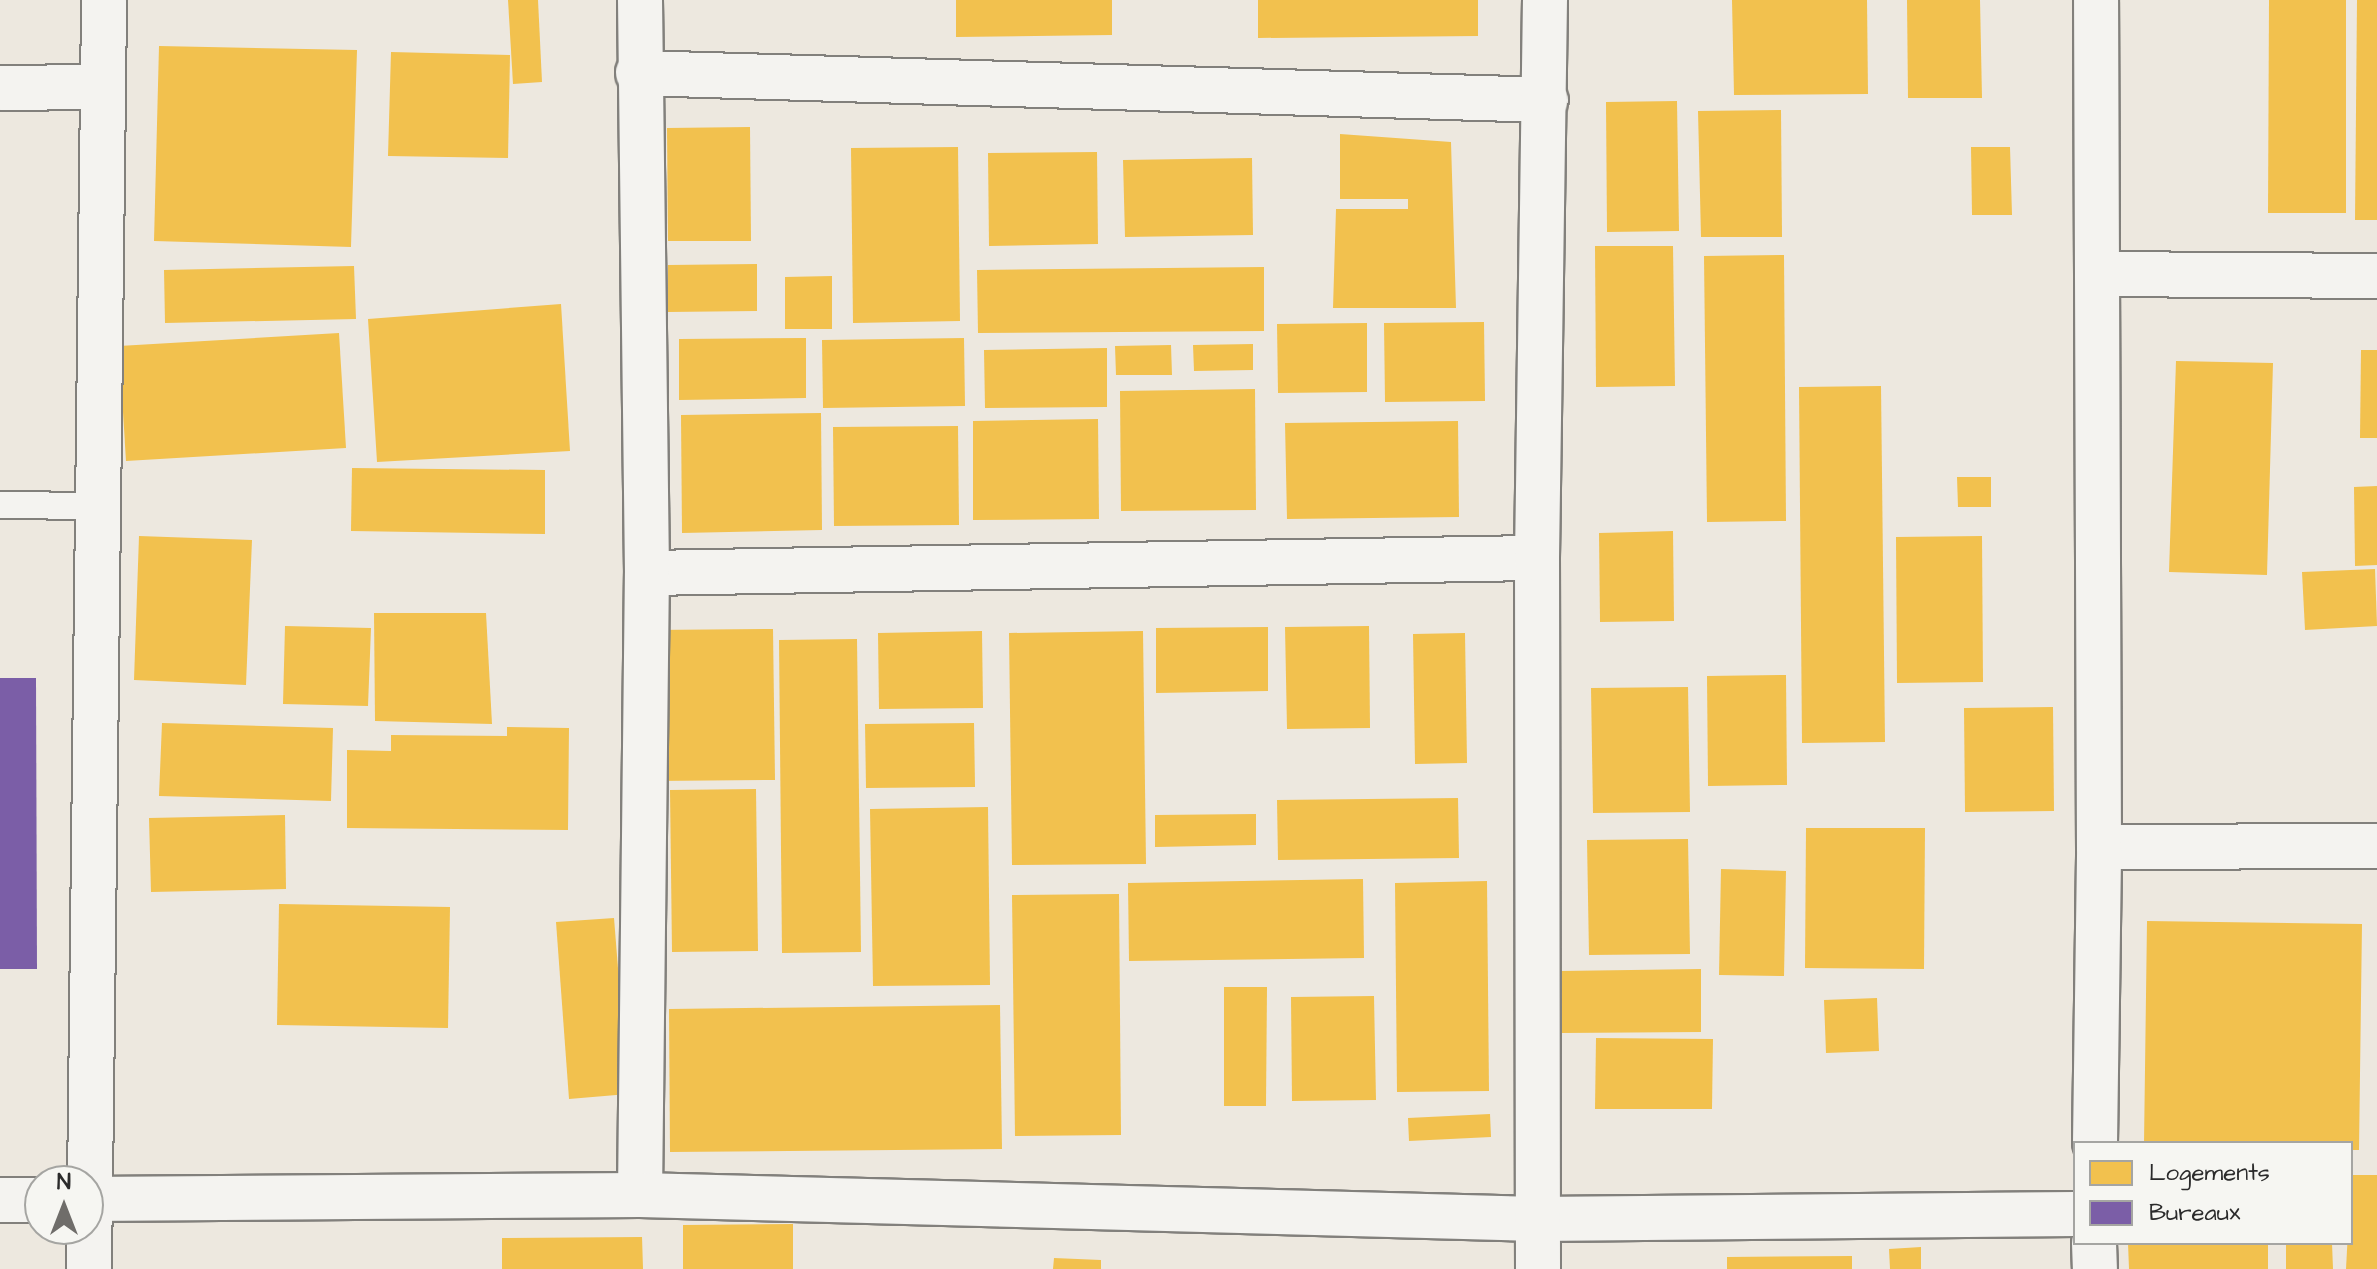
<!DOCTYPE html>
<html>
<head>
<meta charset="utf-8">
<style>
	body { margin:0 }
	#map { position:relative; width:2377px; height:1269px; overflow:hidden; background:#ede8df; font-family:"Architects Daughter",sans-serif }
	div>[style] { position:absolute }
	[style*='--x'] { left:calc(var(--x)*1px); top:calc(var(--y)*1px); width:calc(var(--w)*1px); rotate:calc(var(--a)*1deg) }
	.homes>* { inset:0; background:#f2c14e }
	.offices>* { inset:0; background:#7b5ea7 }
	.roads { filter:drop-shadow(2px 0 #82807c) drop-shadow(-2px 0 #82807c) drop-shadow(0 2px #82807c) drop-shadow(0 -2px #82807c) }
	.lane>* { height:26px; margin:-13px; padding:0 13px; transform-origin:13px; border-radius:13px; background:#f4f3f0 }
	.street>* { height:44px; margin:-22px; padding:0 22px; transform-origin:22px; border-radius:22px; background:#f4f3f0 }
	.secondary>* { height:44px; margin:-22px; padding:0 22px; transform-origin:22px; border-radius:22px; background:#f4f3f0 }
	span { translate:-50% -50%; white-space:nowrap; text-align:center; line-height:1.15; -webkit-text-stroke:8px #f6f6f2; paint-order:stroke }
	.legend { position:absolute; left:2073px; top:1141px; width:280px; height:104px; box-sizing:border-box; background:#f6f6f2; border:2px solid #a5a5a2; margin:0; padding:10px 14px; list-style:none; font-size:24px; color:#2b2b2b }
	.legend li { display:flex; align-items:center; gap:16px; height:40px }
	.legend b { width:40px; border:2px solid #a5a5a2 }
	.north { position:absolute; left:24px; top:1165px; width:80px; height:80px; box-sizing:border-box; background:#f6f6f2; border:2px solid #a5a5a2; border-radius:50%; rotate:0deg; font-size:22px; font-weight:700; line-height:32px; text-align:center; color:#2b2b2b }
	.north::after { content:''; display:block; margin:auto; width:28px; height:36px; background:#6f6d6a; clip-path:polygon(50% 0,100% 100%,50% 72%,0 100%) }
</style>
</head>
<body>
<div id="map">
	<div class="homes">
		<div style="clip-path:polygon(508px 0,538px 0,542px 82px,513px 84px)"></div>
		<div style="clip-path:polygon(956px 0,1112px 0,1112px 35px,956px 37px)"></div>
		<div style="clip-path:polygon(1258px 0,1478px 0,1478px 36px,1258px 38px)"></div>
		<div style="clip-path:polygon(1732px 0,1867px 0,1868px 94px,1734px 95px)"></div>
		<div style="clip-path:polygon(1907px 0,1980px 0,1982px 98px,1908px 98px)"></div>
		<div style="clip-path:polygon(2269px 0,2346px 0,2346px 213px,2268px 213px)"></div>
		<div style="clip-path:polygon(2357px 0,2377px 0,2377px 220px,2355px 220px)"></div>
		<div style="clip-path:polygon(159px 46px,357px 50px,351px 247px,154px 241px)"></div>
		<div style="clip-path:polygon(391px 52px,510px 55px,508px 158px,388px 156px)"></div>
		<div style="clip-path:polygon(1677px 101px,1679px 231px,1607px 232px,1606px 102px)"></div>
		<div style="clip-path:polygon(1781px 110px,1782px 237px,1701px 237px,1698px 111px)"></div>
		<div style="clip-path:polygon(750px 127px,751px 241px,668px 241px,667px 128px)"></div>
		<div style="clip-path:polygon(1340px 134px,1451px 142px,1456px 308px,1333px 308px,1336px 209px,1408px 209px,1408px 199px,1340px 199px)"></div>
		<div style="clip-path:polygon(958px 147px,960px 321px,853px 323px,851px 148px)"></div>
		<div style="clip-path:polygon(1971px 147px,2010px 147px,2012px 215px,1972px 215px)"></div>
		<div style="clip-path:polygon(1097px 152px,1098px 244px,989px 246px,988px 153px)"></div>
		<div style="clip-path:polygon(1252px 158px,1253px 235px,1125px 237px,1123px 160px)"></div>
		<div style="clip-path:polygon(1595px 246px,1673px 246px,1675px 386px,1596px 387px)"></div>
		<div style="clip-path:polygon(1784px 255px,1786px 521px,1707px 522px,1704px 256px)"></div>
		<div style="clip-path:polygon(757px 264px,757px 311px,668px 312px,668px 265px)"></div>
		<div style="clip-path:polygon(354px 266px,356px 319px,165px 323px,164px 270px)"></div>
		<div style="clip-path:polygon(1264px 267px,1264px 331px,978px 333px,977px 270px)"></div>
		<div style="clip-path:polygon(832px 276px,832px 329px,785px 329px,785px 277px)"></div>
		<div style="clip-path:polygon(561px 304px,570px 451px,377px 462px,368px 319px)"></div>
		<div style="clip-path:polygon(1484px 322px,1485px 401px,1385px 402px,1384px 323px)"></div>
		<div style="clip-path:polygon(1367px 323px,1367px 392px,1278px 393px,1277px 324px)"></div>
		<div style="clip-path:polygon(339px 333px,346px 448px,126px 461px,119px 346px)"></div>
		<div style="clip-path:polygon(806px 338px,806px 398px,679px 400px,679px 339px)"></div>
		<div style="clip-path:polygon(964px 338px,965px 406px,823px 408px,822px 340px)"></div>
		<div style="clip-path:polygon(1253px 344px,1253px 370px,1194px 371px,1193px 345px)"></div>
		<div style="clip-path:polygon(1171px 345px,1172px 375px,1116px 375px,1115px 346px)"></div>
		<div style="clip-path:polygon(1107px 348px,1107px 407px,985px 408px,984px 350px)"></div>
		<div style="clip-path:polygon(2361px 350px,2377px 350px,2377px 438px,2360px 438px)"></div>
		<div style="clip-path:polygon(2176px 361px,2273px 363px,2267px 575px,2169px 572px)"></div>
		<div style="clip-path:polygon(1881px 386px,1885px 742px,1802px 743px,1799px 387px)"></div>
		<div style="clip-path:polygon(1255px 389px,1256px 510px,1121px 511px,1120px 391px)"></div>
		<div style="clip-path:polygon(821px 413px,822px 530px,682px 533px,681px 415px)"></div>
		<div style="clip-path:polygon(1098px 419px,1099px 519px,973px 520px,973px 421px)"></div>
		<div style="clip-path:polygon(1458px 421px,1459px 517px,1287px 519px,1285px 423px)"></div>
		<div style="clip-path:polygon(958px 426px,959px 525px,834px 526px,833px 427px)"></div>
		<div style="clip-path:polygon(352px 468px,545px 470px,545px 534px,351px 531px)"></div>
		<div style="clip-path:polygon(1957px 477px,1991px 477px,1991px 507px,1958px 507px)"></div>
		<div style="clip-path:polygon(2377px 486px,2377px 565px,2355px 566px,2354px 487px)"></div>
		<div style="clip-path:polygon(1673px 531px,1674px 621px,1600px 622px,1599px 533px)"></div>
		<div style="clip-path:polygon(139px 536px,252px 540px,246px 685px,134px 680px)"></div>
		<div style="clip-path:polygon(1982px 536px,1983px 682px,1897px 683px,1896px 537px)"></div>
		<div style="clip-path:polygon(2375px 569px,2377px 626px,2305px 630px,2302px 572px)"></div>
		<div style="clip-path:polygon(374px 613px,486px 613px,492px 724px,375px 721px)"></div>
		<div style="clip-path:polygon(285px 626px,371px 628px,368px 706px,283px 704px)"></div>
		<div style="clip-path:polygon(1369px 626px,1370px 728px,1287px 729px,1285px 627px)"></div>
		<div style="clip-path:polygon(1268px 627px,1268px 691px,1156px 693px,1156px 628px)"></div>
		<div style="clip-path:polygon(773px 629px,775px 780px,654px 781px,652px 630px)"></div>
		<div style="clip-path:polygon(982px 631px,983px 708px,879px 709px,878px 633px)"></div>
		<div style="clip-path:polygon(1143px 631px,1146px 864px,1012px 865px,1009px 633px)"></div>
		<div style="clip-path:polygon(1465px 633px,1467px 763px,1415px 764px,1413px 634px)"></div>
		<div style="clip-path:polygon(857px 639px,861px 952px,782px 953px,779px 640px)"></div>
		<div style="clip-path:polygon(1786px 675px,1787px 785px,1708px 786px,1707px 676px)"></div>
		<div style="clip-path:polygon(1688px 687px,1690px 812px,1593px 813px,1591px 688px)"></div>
		<div style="clip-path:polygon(2053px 707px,2054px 811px,1965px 812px,1964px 708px)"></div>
		<div style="clip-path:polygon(162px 723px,333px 728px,331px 801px,159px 796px)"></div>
		<div style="clip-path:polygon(974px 723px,975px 787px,866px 788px,865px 724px)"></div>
		<div style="clip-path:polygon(507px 727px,569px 728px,568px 830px,347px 828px,347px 750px,391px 751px,391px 735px,507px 736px)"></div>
		<div style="clip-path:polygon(756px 789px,758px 951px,672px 952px,670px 790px)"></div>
		<div style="clip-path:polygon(1458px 798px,1459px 858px,1278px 860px,1277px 800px)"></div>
		<div style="clip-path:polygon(988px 807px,990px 985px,873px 986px,870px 809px)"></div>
		<div style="clip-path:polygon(1256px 814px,1256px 845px,1155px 847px,1155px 815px)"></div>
		<div style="clip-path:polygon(285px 815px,286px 889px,151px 892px,149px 818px)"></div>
		<div style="clip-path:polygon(1806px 828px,1925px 828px,1924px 969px,1805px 968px)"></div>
		<div style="clip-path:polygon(1688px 839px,1690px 954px,1589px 955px,1587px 840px)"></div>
		<div style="clip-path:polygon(1721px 869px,1786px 871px,1784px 976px,1719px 975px)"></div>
		<div style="clip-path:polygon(1363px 879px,1364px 958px,1129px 961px,1128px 883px)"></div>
		<div style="clip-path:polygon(1487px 881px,1489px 1091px,1397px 1092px,1395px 883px)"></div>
		<div style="clip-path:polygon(1119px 894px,1121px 1135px,1015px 1136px,1012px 895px)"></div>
		<div style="clip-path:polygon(279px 904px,450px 907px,448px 1028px,277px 1025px)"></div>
		<div style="clip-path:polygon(614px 918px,628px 1094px,569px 1099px,556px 922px)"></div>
		<div style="clip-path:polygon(2147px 921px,2362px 924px,2359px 1150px,2351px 1150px,2351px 1143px,2144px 1143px)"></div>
		<div style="clip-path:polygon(1701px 969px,1701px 1032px,1562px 1033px,1561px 971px)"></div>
		<div style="clip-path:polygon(1224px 987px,1267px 987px,1266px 1106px,1224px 1106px)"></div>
		<div style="clip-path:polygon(1374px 996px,1376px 1100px,1292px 1101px,1291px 997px)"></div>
		<div style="clip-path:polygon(1877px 998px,1879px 1051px,1826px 1053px,1824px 1000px)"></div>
		<div style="clip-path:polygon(1000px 1005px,1002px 1149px,670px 1152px,669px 1009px)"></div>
		<div style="clip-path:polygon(1596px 1038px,1713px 1039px,1712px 1109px,1595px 1109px)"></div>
		<div style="clip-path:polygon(1490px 1114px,1491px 1137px,1409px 1141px,1408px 1118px)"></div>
		<div style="clip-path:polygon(2351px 1175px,2377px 1175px,2377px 1269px,2346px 1269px)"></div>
		<div style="clip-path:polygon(793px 1224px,793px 1269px,683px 1269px,683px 1225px)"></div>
		<div style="clip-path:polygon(642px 1237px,643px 1269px,502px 1269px,502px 1238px)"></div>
		<div style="clip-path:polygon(2128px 1243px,2268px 1243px,2268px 1269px,2129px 1269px)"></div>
		<div style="clip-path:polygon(2286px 1243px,2332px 1243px,2333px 1269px,2286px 1269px)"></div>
		<div style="clip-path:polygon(1921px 1247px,1921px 1269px,1890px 1269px,1889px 1249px)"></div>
		<div style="clip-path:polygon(1852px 1256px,1852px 1269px,1727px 1269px,1727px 1257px)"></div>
		<div style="clip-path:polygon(1054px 1258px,1101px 1260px,1101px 1269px,1053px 1269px)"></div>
	</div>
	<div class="offices">
		<div style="clip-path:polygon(0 678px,36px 678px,37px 969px,0 969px)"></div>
	</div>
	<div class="roads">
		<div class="lane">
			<div style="--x:0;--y:505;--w:98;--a:0.6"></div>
		</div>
		<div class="street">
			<div style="--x:638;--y:73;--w:908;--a:1.7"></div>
			<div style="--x:0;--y:88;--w:103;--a:-0.6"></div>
			<div style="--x:2097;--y:274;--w:280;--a:0.4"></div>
			<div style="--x:647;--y:573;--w:890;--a:-0.97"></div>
			<div style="--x:2099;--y:847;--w:278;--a:-0.2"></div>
			<div style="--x:640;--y:1195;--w:622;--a:-89.36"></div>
			<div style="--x:647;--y:573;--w:573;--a:-90.7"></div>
			<div style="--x:88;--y:1199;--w:552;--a:-0.42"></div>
			<div style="--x:640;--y:1195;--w:897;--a:1.53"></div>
			<div style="--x:1537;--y:1219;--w:538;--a:-0.53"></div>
			<div style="--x:0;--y:1200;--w:40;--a:0"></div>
			<div style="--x:89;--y:1269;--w:1269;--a:-89.32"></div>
			<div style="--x:1538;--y:1269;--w:711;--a:-90.08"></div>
			<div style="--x:1537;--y:558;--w:558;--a:-89.18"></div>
		</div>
		<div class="secondary">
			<div style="--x:2095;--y:1143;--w:296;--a:-89.2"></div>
			<div style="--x:2099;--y:847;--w:847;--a:-90.2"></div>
			<div style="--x:2094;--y:1243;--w:26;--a:88"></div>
		</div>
	</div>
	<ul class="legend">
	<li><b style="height:22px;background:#f2c14e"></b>Logements</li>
	<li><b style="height:22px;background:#7b5ea7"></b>Bureaux</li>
	</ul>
	<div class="north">N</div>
</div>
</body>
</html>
